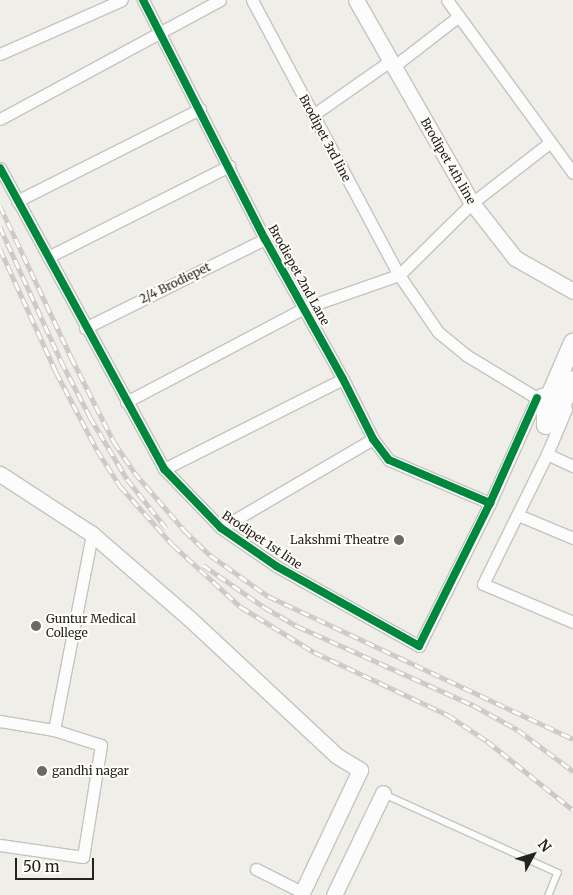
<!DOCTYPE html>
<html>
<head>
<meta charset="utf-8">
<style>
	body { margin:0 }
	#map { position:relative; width:573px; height:895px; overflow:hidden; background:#f0eee8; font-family:Merriweather,serif }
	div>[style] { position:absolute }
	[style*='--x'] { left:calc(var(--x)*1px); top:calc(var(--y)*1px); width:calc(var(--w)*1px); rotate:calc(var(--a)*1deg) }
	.roads { filter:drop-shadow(1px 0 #c5c4bf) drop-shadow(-1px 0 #c5c4bf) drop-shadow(0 1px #c5c4bf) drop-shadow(0 -1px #c5c4bf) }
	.lane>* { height:5.5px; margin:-2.75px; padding:0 2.75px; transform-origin:2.75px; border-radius:2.75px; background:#fdfcfc }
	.street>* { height:11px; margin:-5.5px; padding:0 5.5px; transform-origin:5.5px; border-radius:5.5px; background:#fdfcfc }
	.secondary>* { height:15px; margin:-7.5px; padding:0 7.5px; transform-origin:7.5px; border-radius:7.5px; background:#fdfcfc }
	.primary>* { height:18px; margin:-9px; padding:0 9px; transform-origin:9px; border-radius:9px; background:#fdfcfc }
	.rail>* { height:5px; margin-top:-2.5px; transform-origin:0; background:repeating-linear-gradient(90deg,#fffef9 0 9px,#cac9c7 0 18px); box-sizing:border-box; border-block:1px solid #cac9c7 }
	.cycleway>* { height:8px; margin:-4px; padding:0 4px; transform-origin:4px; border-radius:4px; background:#00873e }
	.dots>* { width:14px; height:14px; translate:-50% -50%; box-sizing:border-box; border:2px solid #fffef9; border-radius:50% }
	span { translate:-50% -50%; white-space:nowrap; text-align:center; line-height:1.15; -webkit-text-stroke:4px #fffef9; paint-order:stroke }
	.street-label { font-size:12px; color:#24221e }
	.poi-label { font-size:12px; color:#24221e }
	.right { translate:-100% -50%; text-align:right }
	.left { translate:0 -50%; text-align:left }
	.north { position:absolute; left:508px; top:830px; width:50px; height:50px; -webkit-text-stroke:4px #fffef9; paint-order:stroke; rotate:51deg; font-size:14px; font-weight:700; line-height:20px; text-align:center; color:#24221e }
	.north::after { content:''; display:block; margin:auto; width:18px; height:22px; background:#24221e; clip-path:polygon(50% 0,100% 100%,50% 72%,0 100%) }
	.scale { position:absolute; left:15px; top:858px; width:79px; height:22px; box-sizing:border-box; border:2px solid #24221e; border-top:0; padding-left:6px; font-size:15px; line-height:18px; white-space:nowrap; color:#24221e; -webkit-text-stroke:4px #fffef9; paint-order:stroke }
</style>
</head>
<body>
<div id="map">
	<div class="roads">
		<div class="lane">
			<div style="--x:384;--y:794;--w:191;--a:24.4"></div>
			<div style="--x:558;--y:873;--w:24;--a:112"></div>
		</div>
		<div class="street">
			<div style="--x:143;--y:0;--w:268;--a:63"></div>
			<div style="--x:265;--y:239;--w:160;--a:60.9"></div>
			<div style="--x:343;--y:379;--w:67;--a:63.4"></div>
			<div style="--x:373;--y:439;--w:26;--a:53"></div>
			<div style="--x:389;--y:460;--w:110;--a:23.1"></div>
			<div style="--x:252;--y:0;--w:312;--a:61.9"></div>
			<div style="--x:399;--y:275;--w:69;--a:55.6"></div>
			<div style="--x:438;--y:332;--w:36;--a:39"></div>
			<div style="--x:466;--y:355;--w:83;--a:31.2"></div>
			<div style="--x:537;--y:398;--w:6;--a:-45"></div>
			<div style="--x:447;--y:0;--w:214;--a:53.9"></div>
			<div style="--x:0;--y:54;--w:133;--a:-23.9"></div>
			<div style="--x:393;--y:67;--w:83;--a:-37.7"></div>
			<div style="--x:313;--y:115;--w:94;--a:-35"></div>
			<div style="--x:0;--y:119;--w:250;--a:-28.4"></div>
			<div style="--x:0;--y:168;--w:343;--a:61.4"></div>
			<div style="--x:164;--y:469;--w:82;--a:46"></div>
			<div style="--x:221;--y:528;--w:67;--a:34.6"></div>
			<div style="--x:276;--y:566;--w:164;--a:29.2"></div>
			<div style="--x:419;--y:646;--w:160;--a:-63.6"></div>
			<div style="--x:490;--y:503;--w:115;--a:-65.9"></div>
			<div style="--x:17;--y:201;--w:205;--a:-26.7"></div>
			<div style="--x:48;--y:257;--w:203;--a:-26.7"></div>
			<div style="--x:85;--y:328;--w:201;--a:-26.3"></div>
			<div style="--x:126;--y:402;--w:201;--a:-27.8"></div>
			<div style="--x:304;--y:308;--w:101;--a:-19.2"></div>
			<div style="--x:399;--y:275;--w:103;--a:-44.6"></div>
			<div style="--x:472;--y:203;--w:98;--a:-37.9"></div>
			<div style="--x:566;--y:409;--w:49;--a:112.9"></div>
			<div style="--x:547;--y:454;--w:145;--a:116.2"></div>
			<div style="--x:483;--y:584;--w:98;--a:22.9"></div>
			<div style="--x:547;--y:454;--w:29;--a:25"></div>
			<div style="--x:164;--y:469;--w:200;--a:-26.7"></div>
			<div style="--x:518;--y:515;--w:60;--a:22.7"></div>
			<div style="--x:221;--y:528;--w:176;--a:-30.4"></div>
			<div style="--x:0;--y:721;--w:55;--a:9.5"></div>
			<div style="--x:54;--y:730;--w:49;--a:17.7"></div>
			<div style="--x:101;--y:745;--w:113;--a:99.1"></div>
			<div style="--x:83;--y:857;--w:84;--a:-171.8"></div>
			<div style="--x:54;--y:730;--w:200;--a:-79"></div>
			<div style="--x:256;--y:869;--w:51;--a:26.6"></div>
		</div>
		<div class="secondary">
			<div style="--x:356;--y:0;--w:234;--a:60.3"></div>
			<div style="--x:472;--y:203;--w:70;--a:52"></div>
			<div style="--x:515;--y:258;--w:67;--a:29.6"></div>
			<div style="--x:0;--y:474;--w:110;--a:33.1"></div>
			<div style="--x:92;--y:534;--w:128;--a:40.9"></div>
			<div style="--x:189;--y:618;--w:202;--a:43"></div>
			<div style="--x:337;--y:756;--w:27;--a:31"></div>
			<div style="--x:360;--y:770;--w:138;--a:115.3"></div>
			<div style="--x:334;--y:895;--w:113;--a:-64.3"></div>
		</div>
		<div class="primary">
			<div style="--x:546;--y:425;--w:20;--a:-90"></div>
			<div style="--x:546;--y:405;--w:68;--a:-66.5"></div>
			<div style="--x:546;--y:425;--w:18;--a:-47"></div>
			<div style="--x:558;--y:412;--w:35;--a:-65"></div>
		</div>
	</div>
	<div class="rail">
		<div style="--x:0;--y:206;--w:167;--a:64.8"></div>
		<div style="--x:71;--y:357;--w:95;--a:63.2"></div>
		<div style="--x:114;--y:442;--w:36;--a:56"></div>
		<div style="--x:134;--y:472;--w:77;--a:49.2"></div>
		<div style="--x:184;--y:530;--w:36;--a:44"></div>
		<div style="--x:210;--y:555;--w:71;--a:35.3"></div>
		<div style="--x:268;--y:596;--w:337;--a:25.1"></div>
		<div style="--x:0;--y:227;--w:147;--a:65.5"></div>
		<div style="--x:61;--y:361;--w:63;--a:62.6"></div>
		<div style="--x:90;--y:417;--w:72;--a:59.2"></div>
		<div style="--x:127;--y:479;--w:63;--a:51.5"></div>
		<div style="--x:0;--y:249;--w:135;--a:65.5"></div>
		<div style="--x:56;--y:372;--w:88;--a:62.3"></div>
		<div style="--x:97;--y:450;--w:43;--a:57.4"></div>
		<div style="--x:120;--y:486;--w:79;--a:48.1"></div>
		<div style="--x:173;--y:545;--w:92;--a:42.4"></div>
		<div style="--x:241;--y:607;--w:86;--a:31.7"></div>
		<div style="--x:314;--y:652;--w:148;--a:25.2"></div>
		<div style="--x:448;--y:715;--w:47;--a:33.7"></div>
		<div style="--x:487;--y:741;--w:110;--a:38.7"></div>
		<div style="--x:203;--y:565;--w:74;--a:34.5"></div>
		<div style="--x:264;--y:607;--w:38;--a:30"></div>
		<div style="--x:297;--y:626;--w:193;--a:24.2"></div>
		<div style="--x:473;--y:705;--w:51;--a:29.1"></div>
		<div style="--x:518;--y:730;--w:69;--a:36.7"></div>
	</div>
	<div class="cycleway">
		<div style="--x:143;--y:0;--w:268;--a:63"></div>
		<div style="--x:265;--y:239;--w:160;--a:60.9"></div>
		<div style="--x:343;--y:379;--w:67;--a:63.4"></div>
		<div style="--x:373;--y:439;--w:26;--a:53"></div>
		<div style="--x:389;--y:460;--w:110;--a:23.1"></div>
		<div style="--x:0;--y:168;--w:343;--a:61.4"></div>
		<div style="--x:164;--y:469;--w:82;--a:46"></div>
		<div style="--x:221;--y:528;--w:67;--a:34.6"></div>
		<div style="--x:276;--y:566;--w:164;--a:29.2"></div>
		<div style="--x:419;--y:646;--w:160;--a:-63.6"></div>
		<div style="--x:490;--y:503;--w:115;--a:-65.9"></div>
	</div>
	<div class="dots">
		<div style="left:399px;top:540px;background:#6b6965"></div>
		<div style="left:36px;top:626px;background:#6b6965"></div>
		<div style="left:42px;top:771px;background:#6b6965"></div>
	</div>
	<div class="street-label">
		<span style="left:325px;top:138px;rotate:62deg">Brodipet 3rd line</span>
		<span style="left:448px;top:161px;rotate:60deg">Brodipet 4th line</span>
		<span style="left:299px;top:275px;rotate:61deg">Brodiepet 2nd Lane</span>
		<span style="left:175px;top:283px;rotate:-26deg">2/4 Brodiepet</span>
		<span style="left:262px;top:540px;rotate:34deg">Brodipet 1st line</span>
	</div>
	<div class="poi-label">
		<span class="right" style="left:389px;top:540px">Lakshmi Theatre</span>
		<span class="left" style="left:46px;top:626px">Guntur Medical<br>College</span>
		<span class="left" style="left:52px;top:771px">gandhi nagar</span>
	</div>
	<div class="north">N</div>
	<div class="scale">50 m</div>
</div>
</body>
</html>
